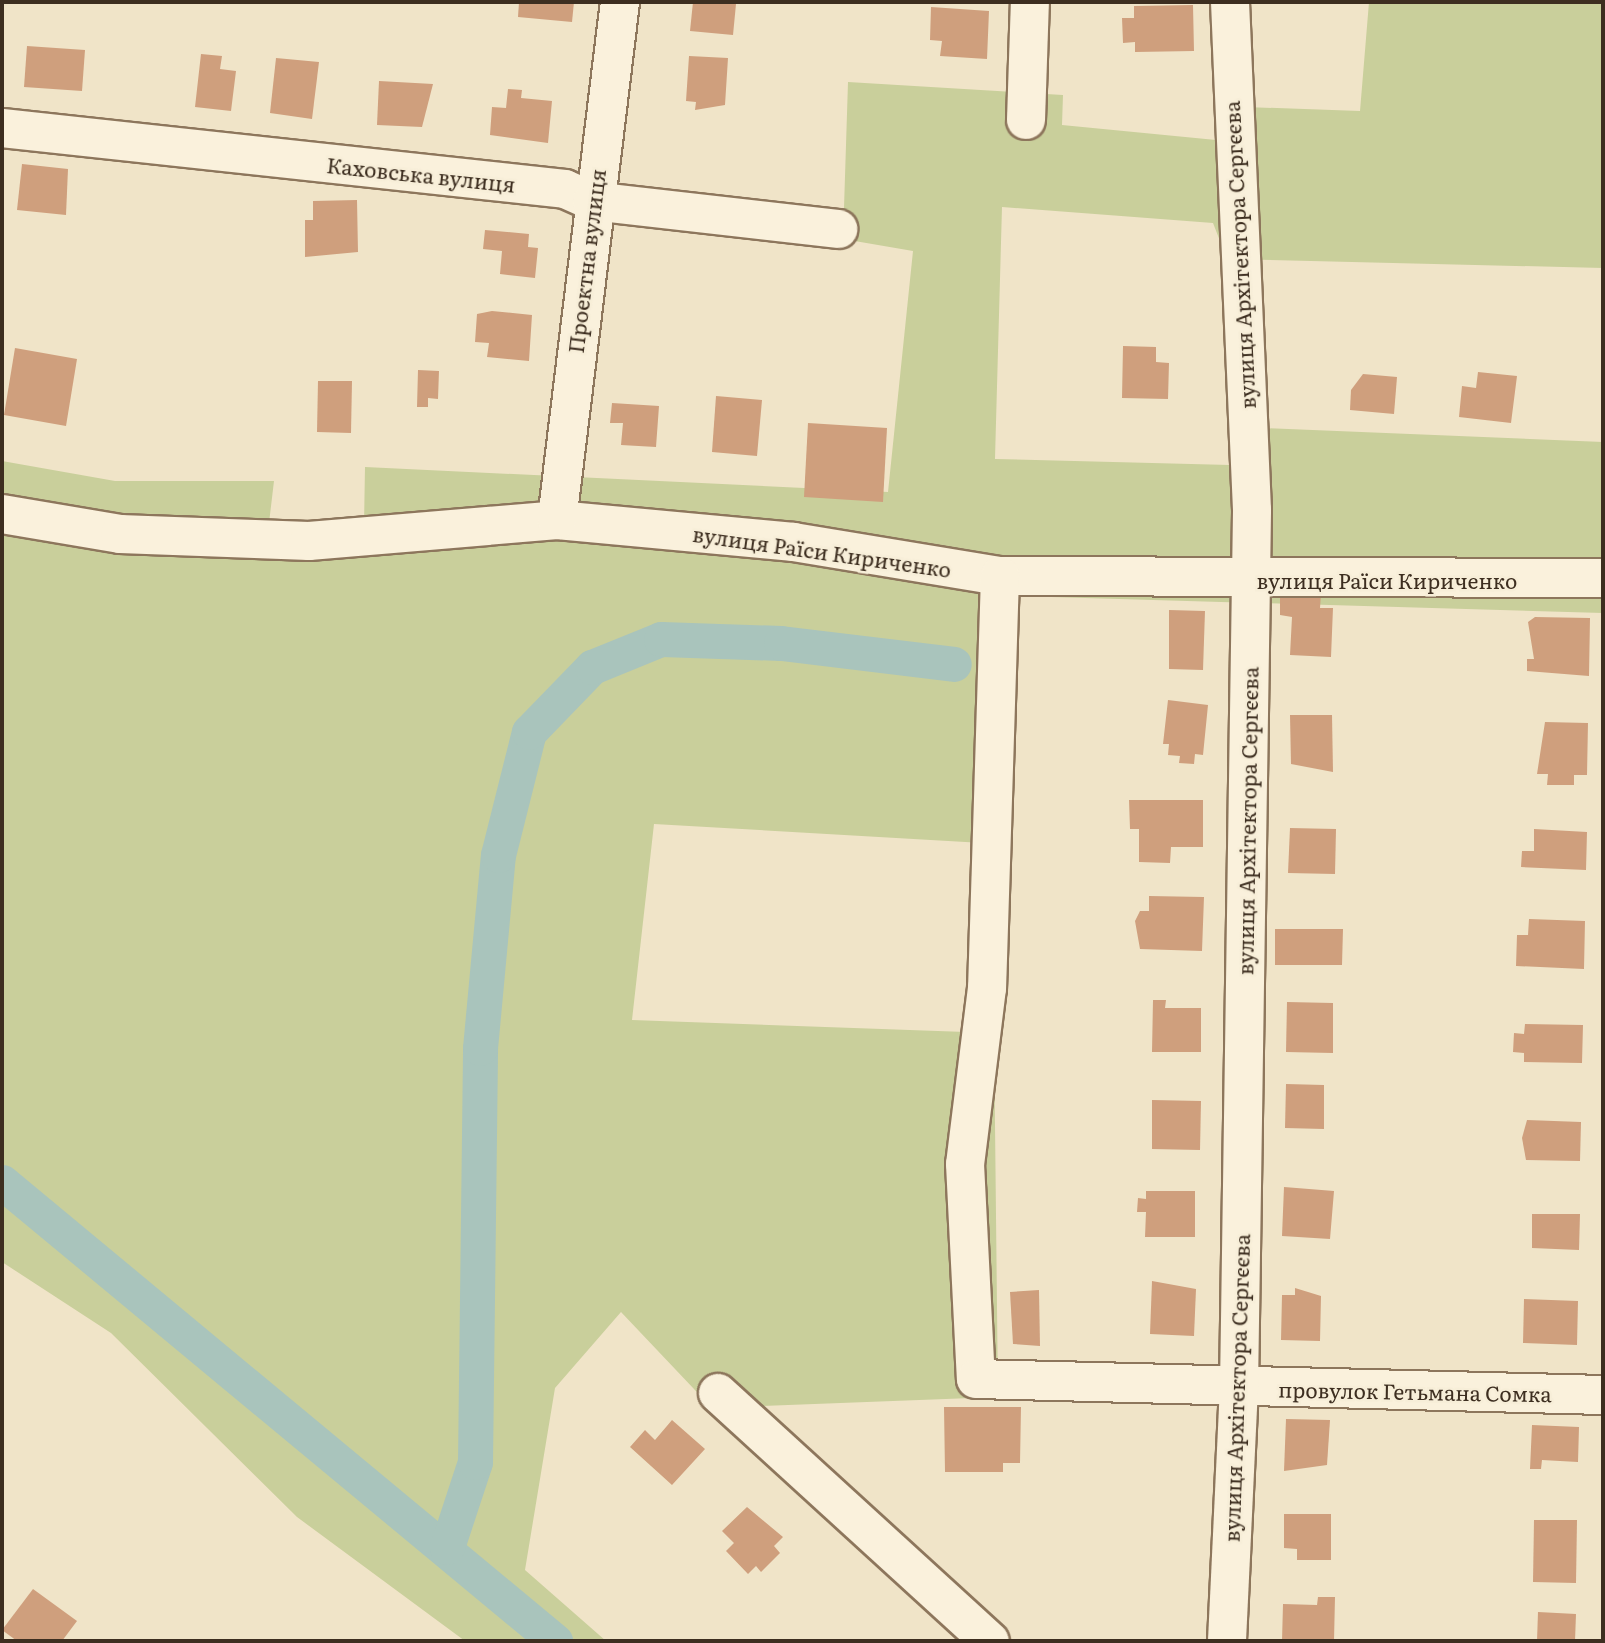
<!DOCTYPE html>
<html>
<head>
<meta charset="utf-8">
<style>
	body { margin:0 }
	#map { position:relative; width:1605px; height:1643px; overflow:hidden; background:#f0e4c8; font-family:Literata,serif }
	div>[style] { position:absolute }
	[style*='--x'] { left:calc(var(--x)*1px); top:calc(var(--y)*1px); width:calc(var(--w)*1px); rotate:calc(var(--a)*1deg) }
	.green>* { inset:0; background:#c9cf9b }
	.canal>* { height:35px; margin:-17.5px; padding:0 17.5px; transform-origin:17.5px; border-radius:17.5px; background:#a9c4bc }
	.building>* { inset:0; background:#cf9f7d }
	.roads { filter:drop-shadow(2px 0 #8d765c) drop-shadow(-2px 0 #8d765c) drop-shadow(0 2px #8d765c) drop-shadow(0 -2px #8d765c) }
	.minor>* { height:38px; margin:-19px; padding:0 19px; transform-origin:19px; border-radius:19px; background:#faf1dc }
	span { translate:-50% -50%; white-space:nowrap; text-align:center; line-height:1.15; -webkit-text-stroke:5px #f7eed8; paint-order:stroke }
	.street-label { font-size:21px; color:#3d2e20 }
	.frame { position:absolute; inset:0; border:4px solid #3d2e20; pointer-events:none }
</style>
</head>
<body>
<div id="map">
	<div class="green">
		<div style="clip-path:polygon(1369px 2px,1603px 2px,1603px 268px,1227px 259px,1213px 223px,1002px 207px,995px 459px,1230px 465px,1237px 427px,1603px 442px,1603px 613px,1017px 596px,1000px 844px,654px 824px,632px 1020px,994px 1033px,998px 1397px,712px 1408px,621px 1312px,555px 1388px,525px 1570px,606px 1641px,465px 1641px,297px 1517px,111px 1333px,2px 1262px,2px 461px,115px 481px,274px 481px,269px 523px,364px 525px,365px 467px,888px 492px,913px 251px,843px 239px,848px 82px,1063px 95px,1062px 125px,1216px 140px,1217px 106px,1360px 111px)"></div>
	</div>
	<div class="canal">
		<div style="--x:2;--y:1182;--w:719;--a:39.69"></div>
		<div style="--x:447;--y:1547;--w:89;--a:-71.8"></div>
		<div style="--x:475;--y:1462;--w:414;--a:-89.3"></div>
		<div style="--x:480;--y:1048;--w:194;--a:-84.7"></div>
		<div style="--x:498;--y:855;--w:127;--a:-75.9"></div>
		<div style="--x:529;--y:732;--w:91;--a:-45.9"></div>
		<div style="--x:592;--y:667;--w:74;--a:-22.1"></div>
		<div style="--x:661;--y:639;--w:120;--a:1.9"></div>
		<div style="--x:781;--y:643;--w:174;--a:6.9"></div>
	</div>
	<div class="building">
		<div style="clip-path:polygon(519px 2px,574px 2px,572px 22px,518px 17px)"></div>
		<div style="clip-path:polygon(693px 2px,736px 4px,733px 35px,690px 31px)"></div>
		<div style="clip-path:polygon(1193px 5px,1194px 51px,1135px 52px,1135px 42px,1123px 43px,1122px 18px,1134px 18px,1134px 6px)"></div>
		<div style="clip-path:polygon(931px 7px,989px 11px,987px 59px,940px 56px,942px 41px,930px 40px)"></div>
		<div style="clip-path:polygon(27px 46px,85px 50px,82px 91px,24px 87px)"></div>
		<div style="clip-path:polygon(201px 54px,222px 56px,220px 69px,236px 71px,231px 111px,195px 107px)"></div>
		<div style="clip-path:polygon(689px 56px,728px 58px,725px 105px,695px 110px,696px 102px,686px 101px)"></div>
		<div style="clip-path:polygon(276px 58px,319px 62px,312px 119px,270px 113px)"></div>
		<div style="clip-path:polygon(379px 81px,433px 84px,422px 127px,377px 125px)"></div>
		<div style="clip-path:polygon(508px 89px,522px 90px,521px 98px,552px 101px,548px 143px,490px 135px,492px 107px,506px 108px)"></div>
		<div style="clip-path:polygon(22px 164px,68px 169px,66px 215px,17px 210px)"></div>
		<div style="clip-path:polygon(357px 200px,358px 252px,305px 257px,305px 220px,313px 220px,313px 201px)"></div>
		<div style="clip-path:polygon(485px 230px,529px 234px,528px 247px,538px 248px,535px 278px,500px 274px,502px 251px,483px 249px)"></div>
		<div style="clip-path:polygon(492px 311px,532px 315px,529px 361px,487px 357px,489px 343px,475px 342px,477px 314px)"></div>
		<div style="clip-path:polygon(1123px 346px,1156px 347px,1156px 362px,1169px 363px,1168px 399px,1122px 398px)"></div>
		<div style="clip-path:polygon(15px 348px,77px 359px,66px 426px,4px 415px)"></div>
		<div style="clip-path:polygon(418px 370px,439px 371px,438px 399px,428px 398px,428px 407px,417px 407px)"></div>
		<div style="clip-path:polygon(1478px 372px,1517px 376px,1511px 423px,1459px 417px,1462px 386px,1476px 388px)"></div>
		<div style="clip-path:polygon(1363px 374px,1397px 377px,1394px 414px,1350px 410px,1351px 390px)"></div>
		<div style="clip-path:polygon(318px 381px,352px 381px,351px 433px,317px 432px)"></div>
		<div style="clip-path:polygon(716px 396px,762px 400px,757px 456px,712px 452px)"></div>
		<div style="clip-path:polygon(612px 403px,659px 406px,656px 447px,621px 445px,623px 423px,610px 423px)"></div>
		<div style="clip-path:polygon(808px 423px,887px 428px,883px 502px,804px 497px)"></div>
		<div style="clip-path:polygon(1280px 591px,1321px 594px,1320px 608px,1333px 608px,1331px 657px,1290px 655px,1292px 617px,1280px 615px)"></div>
		<div style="clip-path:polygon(1169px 610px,1205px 611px,1203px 670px,1169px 669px)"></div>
		<div style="clip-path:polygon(1535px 617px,1590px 618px,1589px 676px,1527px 671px,1527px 659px,1534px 659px,1528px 622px)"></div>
		<div style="clip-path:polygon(1168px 700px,1208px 705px,1203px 755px,1195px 754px,1194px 764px,1179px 763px,1180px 756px,1168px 755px,1169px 744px,1163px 744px)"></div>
		<div style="clip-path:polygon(1290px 715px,1332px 715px,1333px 772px,1291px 764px)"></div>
		<div style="clip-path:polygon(1545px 722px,1588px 723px,1587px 775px,1574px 775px,1574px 785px,1547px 785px,1548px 774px,1537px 774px)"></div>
		<div style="clip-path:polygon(1129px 800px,1203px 800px,1203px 847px,1171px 847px,1170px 863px,1139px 862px,1139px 829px,1130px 829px)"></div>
		<div style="clip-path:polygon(1290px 828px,1336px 829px,1335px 874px,1288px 873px)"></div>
		<div style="clip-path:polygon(1534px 829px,1587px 832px,1586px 870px,1521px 867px,1522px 851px,1534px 851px)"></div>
		<div style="clip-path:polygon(1149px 896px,1204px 897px,1202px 951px,1140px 949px,1135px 921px,1140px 911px,1149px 911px)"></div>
		<div style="clip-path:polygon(1529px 919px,1585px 921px,1584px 969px,1516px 966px,1517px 935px,1528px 935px)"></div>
		<div style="clip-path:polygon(1275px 929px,1343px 929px,1342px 965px,1275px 965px)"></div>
		<div style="clip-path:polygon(1153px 1000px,1166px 1000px,1165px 1008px,1201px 1008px,1201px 1052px,1152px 1052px)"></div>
		<div style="clip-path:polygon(1287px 1002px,1333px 1003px,1333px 1053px,1286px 1052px)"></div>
		<div style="clip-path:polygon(1525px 1024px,1583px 1025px,1582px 1063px,1524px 1062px,1524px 1053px,1513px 1052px,1514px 1033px,1524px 1034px)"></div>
		<div style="clip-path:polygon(1286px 1084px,1324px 1085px,1324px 1129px,1285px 1128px)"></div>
		<div style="clip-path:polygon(1152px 1100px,1201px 1101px,1200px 1150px,1152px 1149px)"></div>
		<div style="clip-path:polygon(1527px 1120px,1581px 1122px,1580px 1161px,1526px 1160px,1522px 1138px)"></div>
		<div style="clip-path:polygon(1284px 1187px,1334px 1191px,1330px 1239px,1282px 1236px)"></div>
		<div style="clip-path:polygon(1146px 1191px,1195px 1191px,1195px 1237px,1145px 1237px,1146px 1212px,1137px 1212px,1138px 1198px,1146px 1199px)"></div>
		<div style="clip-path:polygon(1532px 1214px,1580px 1214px,1579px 1250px,1532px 1248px)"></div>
		<div style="clip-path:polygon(1152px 1281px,1196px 1289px,1194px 1336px,1150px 1334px)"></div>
		<div style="clip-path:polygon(1295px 1288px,1321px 1296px,1320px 1341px,1281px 1340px,1282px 1295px,1295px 1295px)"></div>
		<div style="clip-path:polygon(1039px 1290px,1040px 1346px,1013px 1344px,1010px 1292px)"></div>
		<div style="clip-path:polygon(1524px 1299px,1578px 1301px,1577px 1345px,1523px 1343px)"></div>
		<div style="clip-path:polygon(944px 1407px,1021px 1407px,1020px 1463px,1003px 1463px,1003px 1472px,945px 1472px)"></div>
		<div style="clip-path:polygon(1286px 1419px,1330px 1420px,1327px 1465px,1284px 1471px)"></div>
		<div style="clip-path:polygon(672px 1420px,705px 1449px,672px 1485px,630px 1447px,645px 1430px,655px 1440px)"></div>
		<div style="clip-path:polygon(1532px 1425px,1579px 1427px,1578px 1462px,1542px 1460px,1541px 1469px,1530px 1469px)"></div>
		<div style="clip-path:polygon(747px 1507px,783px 1537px,774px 1546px,780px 1553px,761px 1572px,756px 1566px,748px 1574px,726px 1551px,734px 1543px,722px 1531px)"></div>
		<div style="clip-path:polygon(1284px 1514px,1331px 1514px,1331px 1560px,1297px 1560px,1297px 1549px,1284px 1548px)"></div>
		<div style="clip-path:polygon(1534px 1520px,1577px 1520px,1576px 1583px,1533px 1582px)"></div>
		<div style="clip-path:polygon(33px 1589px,77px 1621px,62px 1641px,17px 1641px,2px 1630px)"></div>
		<div style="clip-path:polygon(1318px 1597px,1335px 1597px,1334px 1641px,1282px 1641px,1283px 1604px,1317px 1605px)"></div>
		<div style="clip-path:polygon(1538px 1612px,1576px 1614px,1575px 1641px,1537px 1641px)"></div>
	</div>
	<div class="roads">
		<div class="minor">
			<div style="--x:1026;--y:120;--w:118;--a:-88.1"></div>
			<div style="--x:2;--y:128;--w:566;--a:6.18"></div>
			<div style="--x:565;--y:189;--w:30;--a:24"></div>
			<div style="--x:592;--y:201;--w:248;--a:6.5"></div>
			<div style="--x:2;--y:514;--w:120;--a:9.6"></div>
			<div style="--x:120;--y:534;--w:189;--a:2.1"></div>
			<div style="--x:309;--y:541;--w:249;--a:-4.8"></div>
			<div style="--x:557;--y:520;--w:238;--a:5.3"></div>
			<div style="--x:794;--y:542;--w:209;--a:9.4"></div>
			<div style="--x:1000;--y:576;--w:603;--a:0.19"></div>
			<div style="--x:557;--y:520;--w:522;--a:-83.07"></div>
			<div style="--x:1000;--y:576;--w:412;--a:91.8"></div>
			<div style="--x:987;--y:988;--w:177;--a:97.1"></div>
			<div style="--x:965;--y:1164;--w:215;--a:87.1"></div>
			<div style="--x:976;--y:1379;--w:627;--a:1.46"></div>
			<div style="--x:718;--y:1393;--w:368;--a:42.4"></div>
			<div style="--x:1227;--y:1641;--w:253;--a:-87.3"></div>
			<div style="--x:1239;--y:1388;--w:878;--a:-89.15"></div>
			<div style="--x:1252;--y:510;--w:508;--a:-92.48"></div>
		</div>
	</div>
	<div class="street-label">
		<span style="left:421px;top:174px;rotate:6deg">Каховська вулиця</span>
		<span style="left:1239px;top:255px;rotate:-93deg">вулиця Архітектора Сергєєва</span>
		<span style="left:586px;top:261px;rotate:-83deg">Проектна вулиця</span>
		<span style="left:822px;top:551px;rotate:8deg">вулиця Раїси Кириченко</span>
		<span style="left:1387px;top:580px">вулиця Раїси Кириченко</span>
		<span style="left:1247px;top:821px;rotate:-89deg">вулиця Архітектора Сергєєва</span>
		<span style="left:1236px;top:1388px;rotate:-88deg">вулиця Архітектора Сергєєва</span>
		<span style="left:1415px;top:1391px;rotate:1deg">провулок Гетьмана Сомка</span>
	</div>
	<div class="frame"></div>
</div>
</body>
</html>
